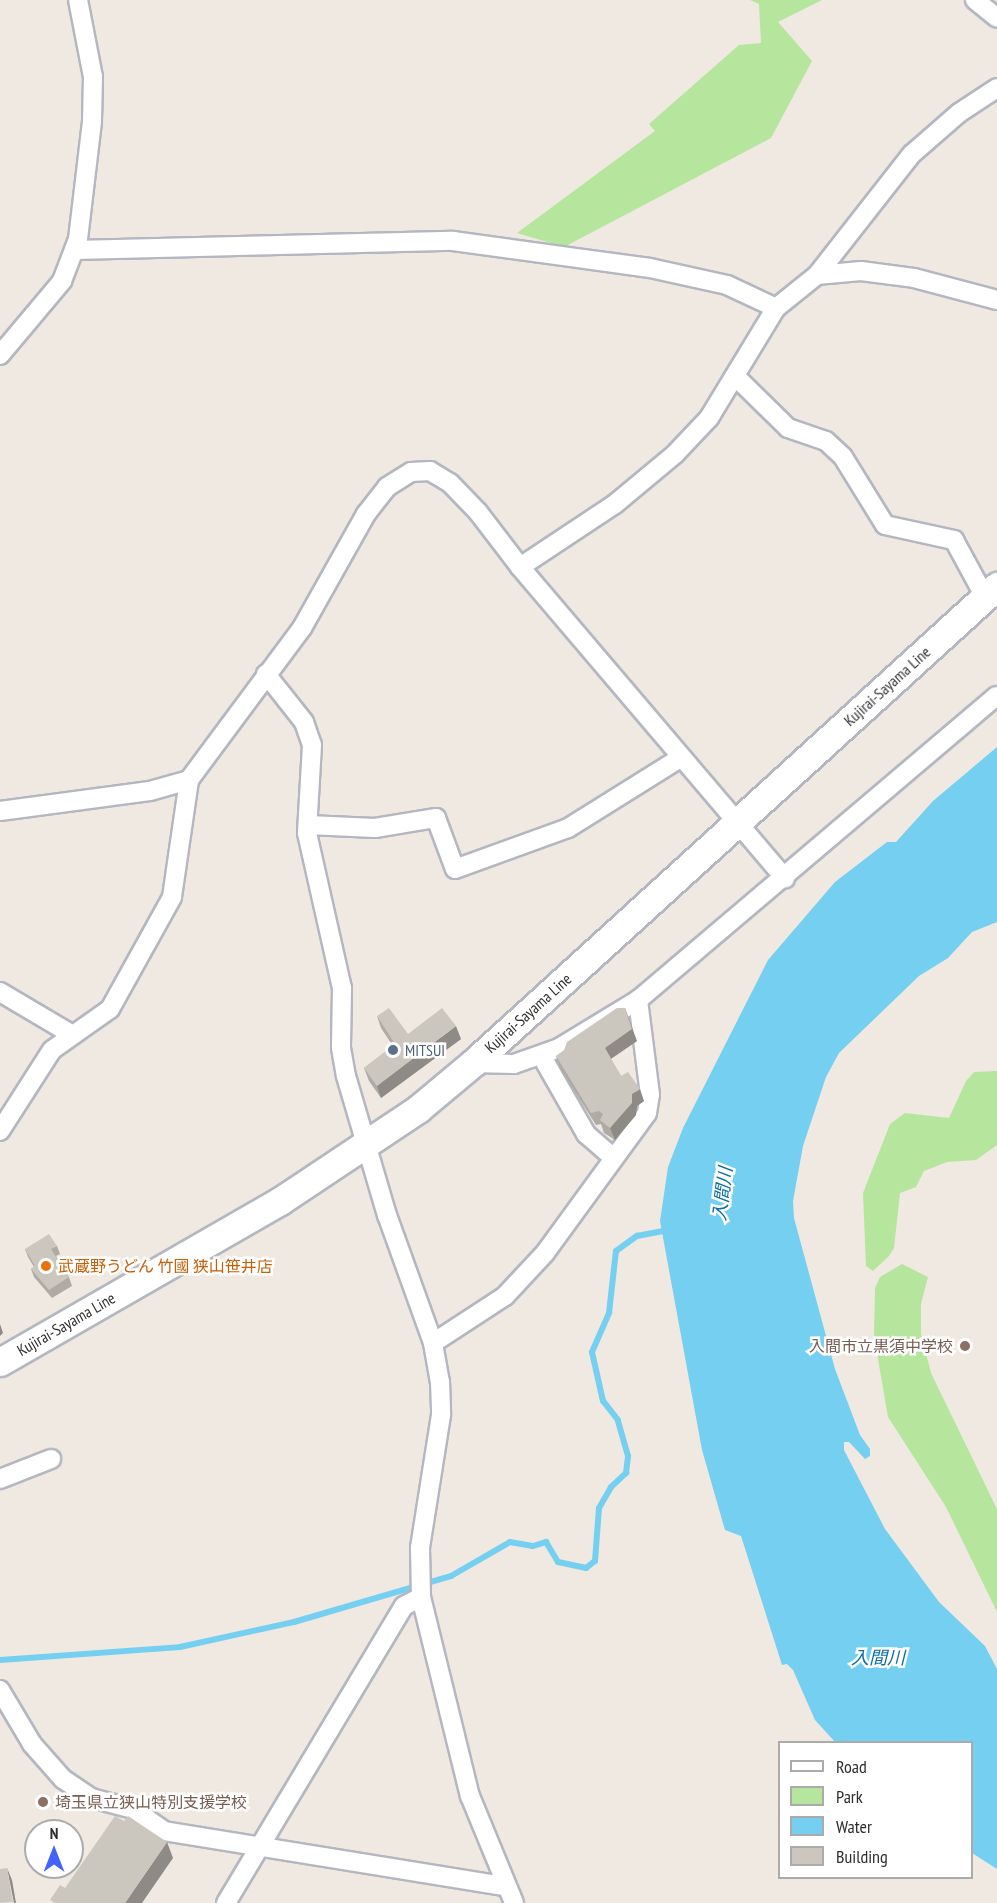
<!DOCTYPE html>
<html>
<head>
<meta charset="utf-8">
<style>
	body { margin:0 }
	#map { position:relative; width:997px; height:1903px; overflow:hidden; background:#efe9e1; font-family:"PT Sans Narrow","Noto Sans JP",sans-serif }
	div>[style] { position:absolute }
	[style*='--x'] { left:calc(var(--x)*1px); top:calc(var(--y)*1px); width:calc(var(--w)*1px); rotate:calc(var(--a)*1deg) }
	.green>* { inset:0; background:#b6e59e }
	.water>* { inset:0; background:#75cff0 }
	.stream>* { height:6px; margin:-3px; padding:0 3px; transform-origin:3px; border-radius:3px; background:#75cff0 }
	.roads { filter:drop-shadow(2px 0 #b4b7c1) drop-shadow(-2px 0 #b4b7c1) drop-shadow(0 2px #b4b7c1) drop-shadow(0 -2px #b4b7c1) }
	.minor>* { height:18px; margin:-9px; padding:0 9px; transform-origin:9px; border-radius:9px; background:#fff }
	.secondary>* { height:27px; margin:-13.5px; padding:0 13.5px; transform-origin:13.5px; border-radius:13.5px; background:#fff }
	.wall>* { inset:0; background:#afaba4 }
	.shaded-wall>* { inset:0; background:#8e8b86 }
	.building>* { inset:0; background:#cbc7bf }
	.dots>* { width:16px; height:16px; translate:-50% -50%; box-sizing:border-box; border:3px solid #fff; border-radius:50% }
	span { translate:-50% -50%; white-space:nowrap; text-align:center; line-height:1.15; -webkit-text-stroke:5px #fff; paint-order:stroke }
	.street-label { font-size:16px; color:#2e2e2e }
	.service-label { font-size:16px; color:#4e5e75 }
	.left { translate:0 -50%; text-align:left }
	.food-label { font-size:16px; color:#c56008 }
	.education-label { font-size:16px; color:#785e54 }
	.right { translate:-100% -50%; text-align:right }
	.water-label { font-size:18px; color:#0d6fa3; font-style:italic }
	.legend { position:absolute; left:778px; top:1741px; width:195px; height:138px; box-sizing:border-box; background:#fff; border:2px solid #ababab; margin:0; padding:8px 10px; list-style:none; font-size:18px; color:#2e2e2e }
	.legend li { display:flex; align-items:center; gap:12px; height:30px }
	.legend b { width:30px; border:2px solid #ababab }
	.north { position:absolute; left:24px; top:1819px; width:60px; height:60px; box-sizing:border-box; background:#fff; border:2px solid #ababab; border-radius:50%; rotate:0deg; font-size:16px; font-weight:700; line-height:24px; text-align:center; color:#2e2e2e }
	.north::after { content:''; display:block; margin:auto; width:21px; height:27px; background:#4264fb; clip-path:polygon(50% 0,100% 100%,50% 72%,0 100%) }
</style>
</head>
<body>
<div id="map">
	<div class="green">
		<div style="clip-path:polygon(750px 0,822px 0,778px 22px,812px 61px,771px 138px,564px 247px,517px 233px,655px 131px,649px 124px,739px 45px,761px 43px,759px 4px)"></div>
		<div style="clip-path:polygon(997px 1071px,997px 1145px,976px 1160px,947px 1162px,924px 1171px,916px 1187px,900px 1193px,894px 1248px,889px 1256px,873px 1271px,866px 1266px,863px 1193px,890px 1124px,905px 1113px,949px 1118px,966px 1081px,974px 1072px)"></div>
		<div style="clip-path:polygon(902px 1264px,928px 1277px,921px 1304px,921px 1334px,931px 1373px,997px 1509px,997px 1612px,946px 1507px,888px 1417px,874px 1336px,875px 1288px,880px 1277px)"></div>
	</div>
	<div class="water">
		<div style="clip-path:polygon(997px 747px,997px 922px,972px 932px,948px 958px,919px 976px,839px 1053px,826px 1077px,803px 1146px,793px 1201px,794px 1218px,835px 1369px,860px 1435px,870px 1449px,870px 1456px,865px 1459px,849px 1442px,844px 1442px,844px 1450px,885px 1529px,939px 1602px,985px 1646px,997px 1669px,997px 1869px,972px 1853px,972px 1742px,835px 1742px,815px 1720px,793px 1670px,787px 1664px,782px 1665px,741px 1536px,725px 1530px,702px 1450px,660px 1221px,668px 1167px,683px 1128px,768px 960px,835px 882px,887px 842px,896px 842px,933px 801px)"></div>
	</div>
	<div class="stream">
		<div style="--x:0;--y:1660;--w:180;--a:-4.1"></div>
		<div style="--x:180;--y:1647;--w:117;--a:-12.4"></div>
		<div style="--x:294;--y:1622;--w:164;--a:-16.3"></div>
		<div style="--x:451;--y:1576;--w:68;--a:-30"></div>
		<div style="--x:510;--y:1542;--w:23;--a:10"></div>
		<div style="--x:533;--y:1546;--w:14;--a:-17"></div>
		<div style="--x:546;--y:1542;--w:23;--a:59"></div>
		<div style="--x:558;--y:1562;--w:29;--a:12"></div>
		<div style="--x:586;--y:1568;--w:11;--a:-38"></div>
		<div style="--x:595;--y:1561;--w:53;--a:-85.7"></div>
		<div style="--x:599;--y:1508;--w:24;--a:-60"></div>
		<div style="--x:611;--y:1487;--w:21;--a:-43"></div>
		<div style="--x:626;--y:1473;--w:17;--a:-83"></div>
		<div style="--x:628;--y:1456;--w:37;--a:-106"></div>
		<div style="--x:618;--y:1420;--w:24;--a:-128"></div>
		<div style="--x:603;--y:1401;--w:50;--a:-102.7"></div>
		<div style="--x:592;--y:1352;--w:43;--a:-66.4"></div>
		<div style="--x:609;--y:1313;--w:62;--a:-83.6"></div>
		<div style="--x:616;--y:1251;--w:26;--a:-36"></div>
		<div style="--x:637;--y:1236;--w:33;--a:-11"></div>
	</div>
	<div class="roads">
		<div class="minor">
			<div style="--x:975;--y:0;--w:28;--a:39"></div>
			<div style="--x:75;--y:250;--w:378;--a:-1.4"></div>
			<div style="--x:453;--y:241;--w:199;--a:7.8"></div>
			<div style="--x:650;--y:268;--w:79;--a:12.4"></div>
			<div style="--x:727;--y:285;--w:54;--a:25.1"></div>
			<div style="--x:817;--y:275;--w:44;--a:-5.2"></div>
			<div style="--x:861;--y:271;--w:53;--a:7.5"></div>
			<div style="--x:914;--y:278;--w:86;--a:14.8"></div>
			<div style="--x:0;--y:355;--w:97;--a:-50"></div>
			<div style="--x:62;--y:281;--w:45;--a:-69.1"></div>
			<div style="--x:78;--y:239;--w:119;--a:-83.2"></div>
			<div style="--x:92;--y:121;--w:44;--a:-88.7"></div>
			<div style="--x:93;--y:77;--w:78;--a:-101"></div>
			<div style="--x:736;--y:377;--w:73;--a:44.4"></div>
			<div style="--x:788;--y:428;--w:40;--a:18.9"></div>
			<div style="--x:826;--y:441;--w:23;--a:43"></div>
			<div style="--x:843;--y:457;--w:80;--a:58.3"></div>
			<div style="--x:885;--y:525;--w:71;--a:12.3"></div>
			<div style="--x:954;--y:540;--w:65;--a:61.5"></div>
			<div style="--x:520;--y:567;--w:409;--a:49.6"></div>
			<div style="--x:266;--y:674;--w:61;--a:51.6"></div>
			<div style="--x:304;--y:722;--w:24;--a:71"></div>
			<div style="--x:312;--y:745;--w:88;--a:93.3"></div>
			<div style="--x:307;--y:833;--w:159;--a:77.3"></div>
			<div style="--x:342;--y:988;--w:60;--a:91"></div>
			<div style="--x:341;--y:1048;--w:28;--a:80"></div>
			<div style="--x:346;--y:1076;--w:145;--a:73.6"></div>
			<div style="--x:387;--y:1215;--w:136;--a:70.2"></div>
			<div style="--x:433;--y:1343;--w:39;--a:80"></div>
			<div style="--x:440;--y:1381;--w:34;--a:88"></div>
			<div style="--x:441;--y:1415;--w:135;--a:99"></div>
			<div style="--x:420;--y:1548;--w:49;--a:88.8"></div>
			<div style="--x:421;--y:1597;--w:205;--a:76.2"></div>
			<div style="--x:470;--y:1796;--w:116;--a:67.6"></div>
			<div style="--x:0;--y:811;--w:151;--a:-7.6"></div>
			<div style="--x:150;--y:791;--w:41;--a:-15.8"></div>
			<div style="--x:189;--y:780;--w:189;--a:-53.4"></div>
			<div style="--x:302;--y:628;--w:131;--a:-60.7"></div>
			<div style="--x:366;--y:514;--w:34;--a:-52"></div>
			<div style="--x:387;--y:487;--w:28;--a:-32"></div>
			<div style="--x:411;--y:472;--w:19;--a:-3"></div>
			<div style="--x:430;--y:471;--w:23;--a:31"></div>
			<div style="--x:450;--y:483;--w:40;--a:46"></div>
			<div style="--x:478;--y:512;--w:69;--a:52.6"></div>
			<div style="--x:520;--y:567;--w:114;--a:-33.6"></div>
			<div style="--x:615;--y:504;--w:78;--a:-39.8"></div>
			<div style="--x:675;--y:454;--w:50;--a:-46.6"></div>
			<div style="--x:709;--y:418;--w:129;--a:-58.7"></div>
			<div style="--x:776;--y:308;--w:53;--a:-38.8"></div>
			<div style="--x:817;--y:275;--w:154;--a:-51.9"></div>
			<div style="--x:912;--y:154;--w:62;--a:-41.1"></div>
			<div style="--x:959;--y:113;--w:45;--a:-33.3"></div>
			<div style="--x:308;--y:825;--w:67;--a:2.6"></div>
			<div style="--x:375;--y:828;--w:62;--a:-9.3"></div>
			<div style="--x:436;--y:818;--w:54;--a:69.6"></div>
			<div style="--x:455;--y:869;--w:120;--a:-19.9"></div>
			<div style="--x:568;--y:828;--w:132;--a:-32"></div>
			<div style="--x:0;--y:992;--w:82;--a:30.6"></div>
			<div style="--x:541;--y:1055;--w:91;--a:60.3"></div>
			<div style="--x:586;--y:1134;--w:37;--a:41"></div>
			<div style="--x:473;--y:1063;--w:41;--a:1.4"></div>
			<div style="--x:514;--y:1064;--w:48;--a:-19.6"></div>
			<div style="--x:559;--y:1048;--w:92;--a:-31.3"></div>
			<div style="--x:638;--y:1000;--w:470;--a:-40.3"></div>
			<div style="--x:0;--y:1131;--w:96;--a:-57.3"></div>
			<div style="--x:52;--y:1050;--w:71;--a:-35.3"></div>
			<div style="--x:110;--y:1009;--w:128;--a:-61"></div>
			<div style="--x:172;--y:897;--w:118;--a:-81.7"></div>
			<div style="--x:433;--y:1343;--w:86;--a:-33.1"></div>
			<div style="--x:505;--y:1296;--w:59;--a:-47.1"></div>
			<div style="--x:545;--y:1253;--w:173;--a:-53.9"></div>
			<div style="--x:647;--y:1113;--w:18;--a:-81"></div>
			<div style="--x:650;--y:1095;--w:96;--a:-97.2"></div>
			<div style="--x:0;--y:1479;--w:55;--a:-21.4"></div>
			<div style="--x:0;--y:1690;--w:63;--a:59.3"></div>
			<div style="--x:32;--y:1744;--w:47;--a:48.5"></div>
			<div style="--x:63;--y:1779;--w:34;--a:34"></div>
			<div style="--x:91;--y:1798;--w:43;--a:14.7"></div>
			<div style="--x:133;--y:1809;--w:38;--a:35"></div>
			<div style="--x:164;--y:1831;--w:345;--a:9.2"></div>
			<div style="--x:226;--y:1903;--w:346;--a:-59.1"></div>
			<div style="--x:404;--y:1606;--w:19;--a:-28"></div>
		</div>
		<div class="secondary">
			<div style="--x:0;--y:1362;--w:323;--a:-29.9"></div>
			<div style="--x:280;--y:1201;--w:166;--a:-33.7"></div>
			<div style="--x:418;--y:1109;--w:72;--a:-39.9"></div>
			<div style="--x:473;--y:1063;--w:709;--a:-42.31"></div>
		</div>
	</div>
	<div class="wall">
		<div style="clip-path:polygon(377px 1016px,408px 1034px,461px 1039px,381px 1098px,369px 1081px,364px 1068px,393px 1046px,381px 1028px)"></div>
		<div style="clip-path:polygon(637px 1041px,611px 1059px,621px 1076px,644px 1101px,637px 1106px,636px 1115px,615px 1140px,604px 1133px,601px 1124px,596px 1125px,560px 1068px,556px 1056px)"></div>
		<div style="clip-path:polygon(57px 1246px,60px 1254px,56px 1256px,69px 1277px,72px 1286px,52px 1298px,34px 1277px,31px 1269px,34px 1267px,28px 1257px,25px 1249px)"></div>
	</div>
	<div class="shaded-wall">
		<div style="clip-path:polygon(625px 1008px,637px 1041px,609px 1060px,605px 1048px)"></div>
		<div style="clip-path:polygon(456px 1026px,461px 1039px,381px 1098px,377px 1086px)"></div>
		<div style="clip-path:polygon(640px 1089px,644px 1101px,637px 1106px,636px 1115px,615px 1140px,610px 1128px,632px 1094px)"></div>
		<div style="clip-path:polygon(0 1324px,3px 1333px,0 1336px)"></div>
		<div style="clip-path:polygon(167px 1842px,173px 1858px,142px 1903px,125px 1903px)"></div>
		<div style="clip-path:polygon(7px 1868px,12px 1880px,16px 1903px,14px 1903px)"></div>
	</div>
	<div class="building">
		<div style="clip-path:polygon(389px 1008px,408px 1034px,442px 1008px,456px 1026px,377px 1086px,364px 1068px,395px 1044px,377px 1016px)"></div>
		<div style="clip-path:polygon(617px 1008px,625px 1008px,632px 1029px,605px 1048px,621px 1076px,628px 1072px,640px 1089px,632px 1094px,632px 1103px,610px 1128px,600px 1120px,603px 1114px,599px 1111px,591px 1113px,556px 1056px,564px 1050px,567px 1042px)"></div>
		<div style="clip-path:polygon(49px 1234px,57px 1246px,51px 1249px,69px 1277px,49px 1290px,31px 1269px,35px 1266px,25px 1249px)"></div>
		<div style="clip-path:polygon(115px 1816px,124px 1821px,128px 1816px,167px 1842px,125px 1903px,55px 1903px,50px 1900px,60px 1885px,65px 1888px)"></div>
		<div style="clip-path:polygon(7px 1868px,13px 1902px,0 1903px,0 1869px)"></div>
	</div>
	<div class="dots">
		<div style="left:393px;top:1050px;background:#5c6f8a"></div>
		<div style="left:46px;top:1266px;background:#e8710a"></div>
		<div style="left:965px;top:1346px;background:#8d6e63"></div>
		<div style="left:43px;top:1802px;background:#8d6e63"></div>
	</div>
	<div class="street-label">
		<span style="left:887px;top:686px;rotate:-42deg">Kujirai-Sayama Line</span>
		<span style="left:528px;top:1013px;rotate:-42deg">Kujirai-Sayama Line</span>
		<span style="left:66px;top:1324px;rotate:-30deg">Kujirai-Sayama Line</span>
	</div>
	<div class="service-label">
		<span class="left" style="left:405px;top:1050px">MITSUI</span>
	</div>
	<div class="food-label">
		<span class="left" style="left:58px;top:1266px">武蔵野うどん 竹國 狭山笹井店</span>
	</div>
	<div class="education-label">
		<span class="right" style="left:953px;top:1346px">入間市立黒須中学校</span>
		<span class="left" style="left:55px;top:1802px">埼玉県立狭山特別支援学校</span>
	</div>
	<div class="water-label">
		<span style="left:723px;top:1194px;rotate:-83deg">入間川</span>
		<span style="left:878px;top:1658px">入間川</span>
	</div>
	<ul class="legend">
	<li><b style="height:8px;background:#fff"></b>Road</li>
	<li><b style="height:16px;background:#b6e59e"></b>Park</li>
	<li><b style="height:16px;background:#75cff0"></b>Water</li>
	<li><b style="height:16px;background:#cbc7bf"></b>Building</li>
	</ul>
	<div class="north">N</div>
</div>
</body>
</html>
